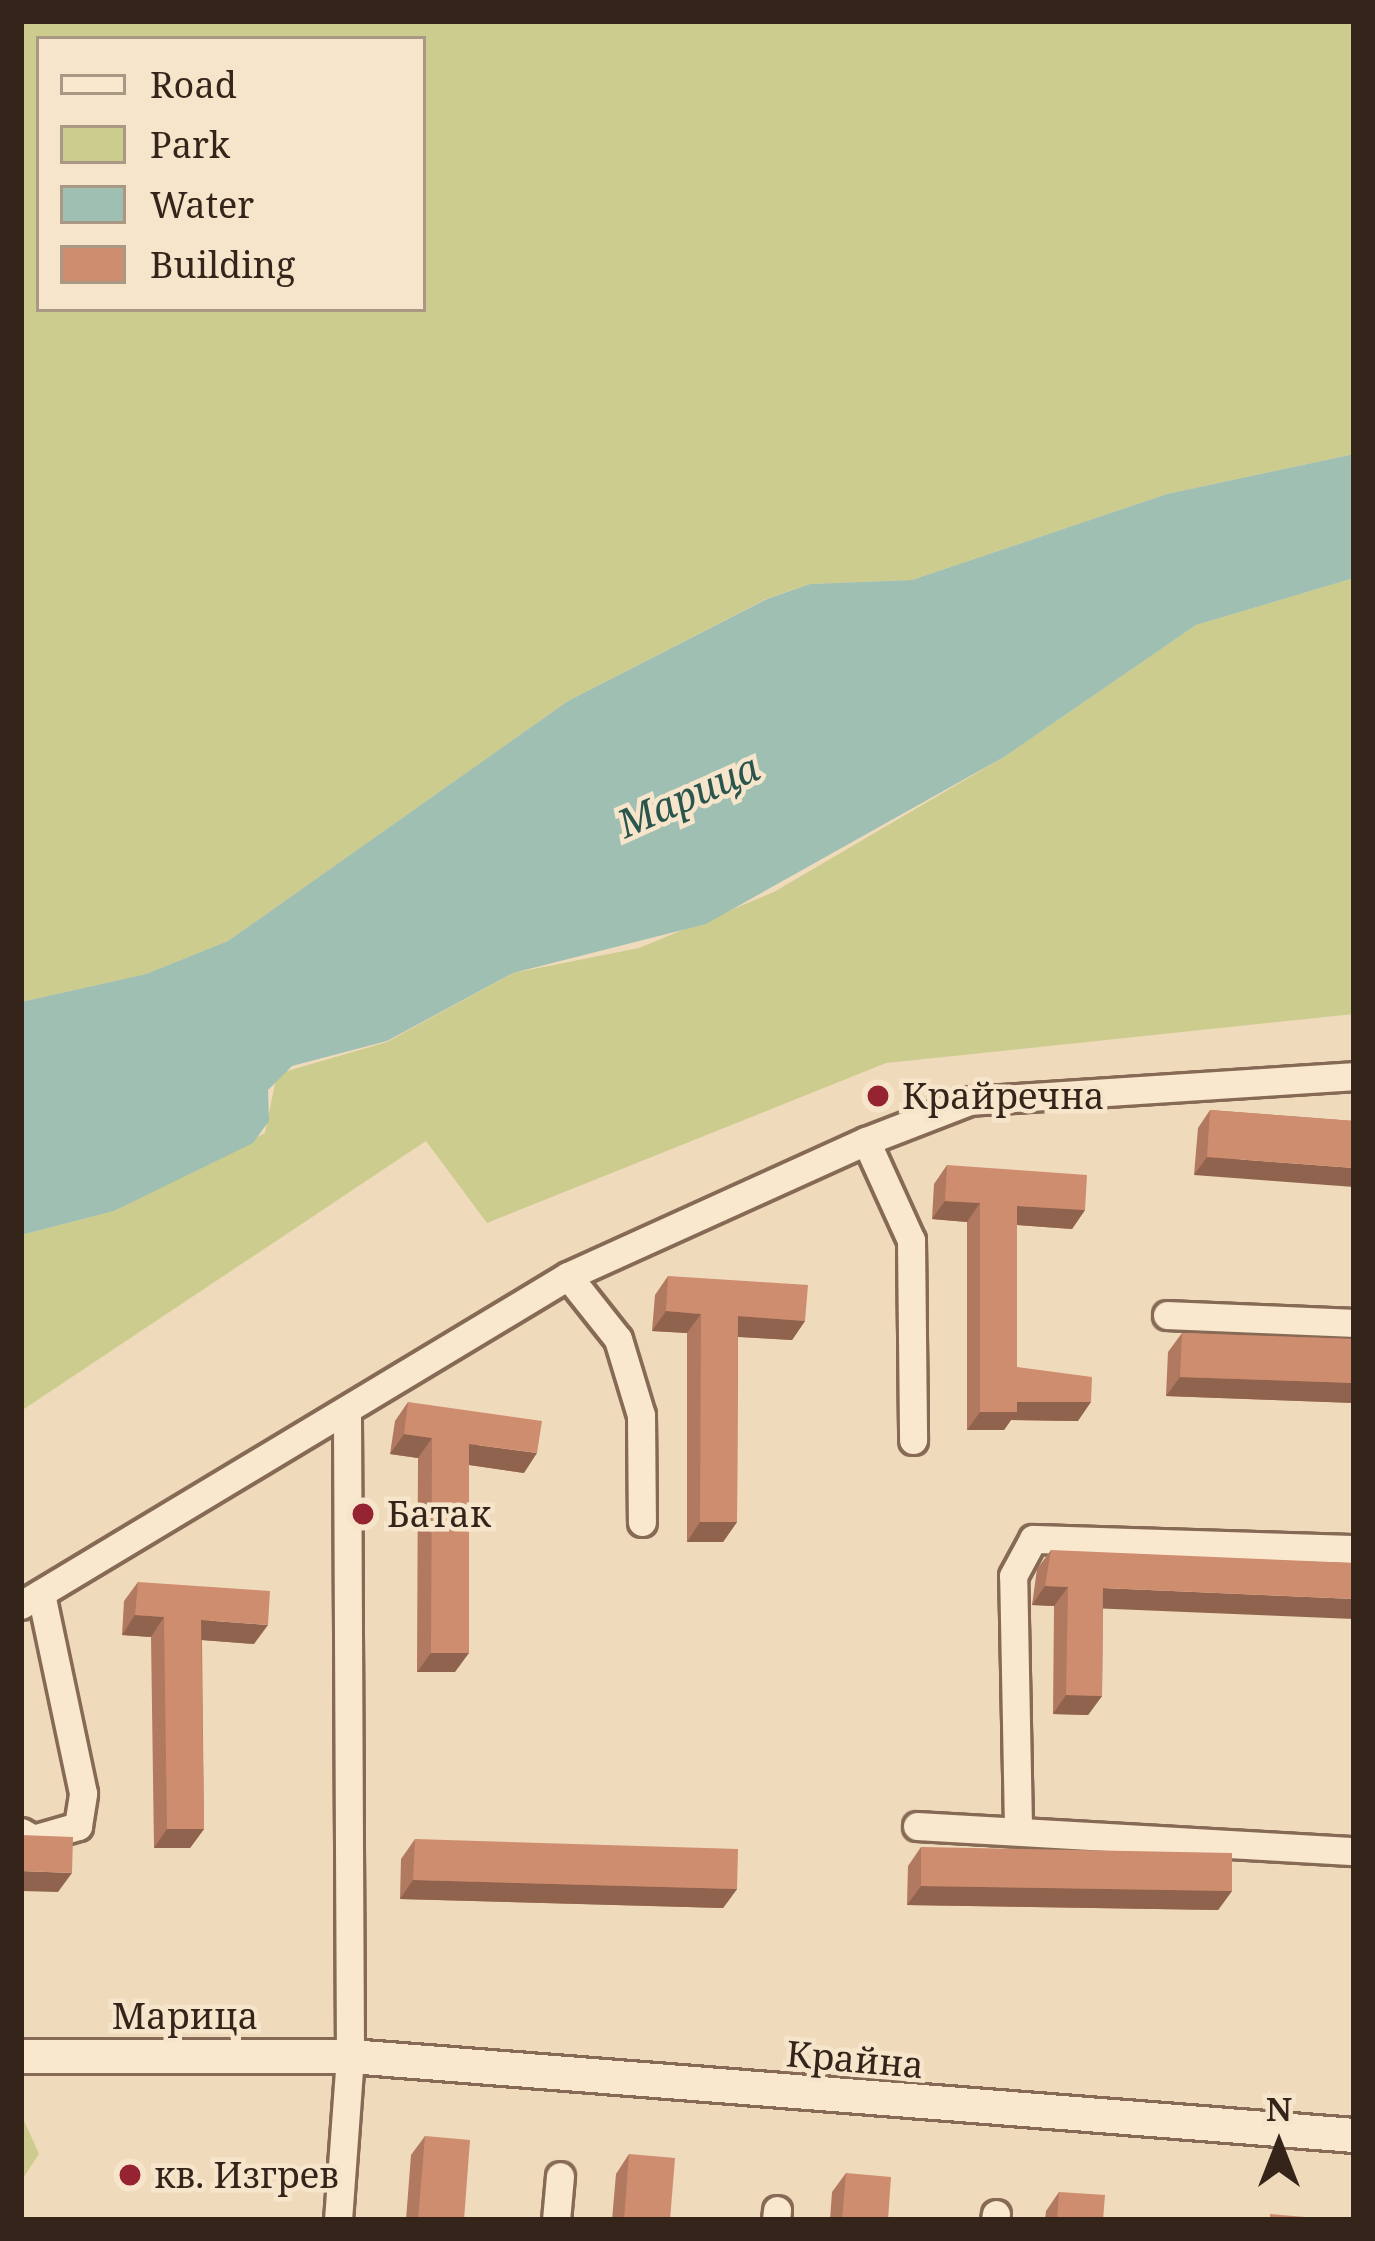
<!DOCTYPE html>
<html>
<head>
<meta charset="utf-8">
<style>
	body { margin:0 }
	#map { position:relative; width:1375px; height:2241px; overflow:hidden; background:#efdabb; font-family:"Noto Serif",serif }
	div>[style] { position:absolute }
	[style*='--x'] { left:calc(var(--x)*1px); top:calc(var(--y)*1px); width:calc(var(--w)*1px); rotate:calc(var(--a)*1deg) }
	.green>* { inset:0; background:#cccc8f }
	.water>* { inset:0; background:#9fbfb2 }
	.roads { filter:drop-shadow(3px 0 #866a55) drop-shadow(-3px 0 #866a55) drop-shadow(0 3px #866a55) drop-shadow(0 -3px #866a55) }
	.minor>* { height:27px; margin:-13.5px; padding:0 13.5px; transform-origin:13.5px; border-radius:13.5px; background:#fae8ce }
	.tertiary>* { height:33px; margin:-16.5px; padding:0 16.5px; transform-origin:16.5px; border-radius:16.5px; background:#fae8ce }
	.wall>* { inset:0; background:#b1795f }
	.shaded-wall>* { inset:0; background:#90634e }
	.building>* { inset:0; background:#ce8d6f }
	.dots>* { width:33px; height:33px; translate:-50% -50%; box-sizing:border-box; border:6px solid #f6e5cb; border-radius:50% }
	span { translate:-50% -50%; white-space:nowrap; text-align:center; line-height:1.15; -webkit-text-stroke:9px #f6e5cb; paint-order:stroke }
	.poi-label { font-size:36px; color:#34241a }
	.left { translate:0 -50%; text-align:left }
	.street-label { font-size:36px; color:#34241a }
	.water-label { font-size:39px; color:#29554d; font-style:italic }
	.frame { position:absolute; inset:0; border:24px solid #34241a; pointer-events:none }
	.legend { position:absolute; left:36px; top:36px; width:390px; height:276px; box-sizing:border-box; background:#f6e5cb; border:3px solid #a89884; margin:0; padding:15px 21px; list-style:none; font-size:36px; color:#34241a }
	.legend li { display:flex; align-items:center; gap:24px; height:60px }
	.legend b { width:60px; border:3px solid #a89884 }
	.north { position:absolute; left:1219px; top:2085px; width:120px; height:120px; -webkit-text-stroke:9px #f6e5cb; paint-order:stroke; rotate:0deg; font-size:33px; font-weight:700; line-height:48px; text-align:center; color:#34241a }
	.north::after { content:''; display:block; margin:auto; width:42px; height:54px; background:#34241a; clip-path:polygon(50% 0,100% 100%,50% 72%,0 100%) }
</style>
</head>
<body>
<div id="map">
	<div class="green">
		<div style="clip-path:polygon(evenodd,21px 21px,1354px 21px,1354px 454px,1167px 494px,912px 580px,810px 584px,766px 599px,568px 701px,228px 941px,146px 974px,21px 1002px,21px 21px,39px 39px,423px 39px,423px 309px,39px 309px,39px 39px)"></div>
		<div style="clip-path:polygon(1354px 578px,1354px 1014px,886px 1063px,487px 1223px,426px 1141px,21px 1411px,21px 1235px,114px 1211px,265px 1133px,277px 1074px,387px 1042px,513px 973px,639px 948px,774px 892px,1004px 757px,1196px 625px)"></div>
		<div style="clip-path:polygon(21px 2114px,39px 2154px,21px 2181px)"></div>
	</div>
	<div class="water">
		<div style="clip-path:polygon(1354px 454px,1354px 578px,1196px 625px,1004px 757px,706px 924px,513px 973px,387px 1041px,292px 1066px,268px 1090px,269px 1121px,253px 1143px,114px 1211px,21px 1235px,21px 1002px,146px 974px,228px 941px,568px 701px,767px 599px,810px 584px,912px 580px,1167px 494px)"></div>
	</div>
	<div class="roads">
		<div class="minor">
			<div style="--x:866;--y:1141;--w:109;--a:65.6"></div>
			<div style="--x:911;--y:1240;--w:200;--a:89.4"></div>
			<div style="--x:568;--y:1276;--w:80;--a:51.6"></div>
			<div style="--x:618;--y:1339;--w:79;--a:73.2"></div>
			<div style="--x:641;--y:1415;--w:107;--a:89.5"></div>
			<div style="--x:1167;--y:1315;--w:187;--a:2.4"></div>
			<div style="--x:21;--y:1605;--w:638;--a:-31.03"></div>
			<div style="--x:568;--y:1276;--w:327;--a:-24.4"></div>
			<div style="--x:866;--y:1141;--w:110;--a:-21.2"></div>
			<div style="--x:969;--y:1101;--w:386;--a:-3.7"></div>
			<div style="--x:917;--y:1826;--w:438;--a:3.3"></div>
			<div style="--x:1018;--y:1827;--w:251;--a:-91.1"></div>
			<div style="--x:1013;--y:1576;--w:42;--a:-61.6"></div>
			<div style="--x:1033;--y:1539;--w:321;--a:1.8"></div>
			<div style="--x:21;--y:1832;--w:14;--a:30"></div>
			<div style="--x:33;--y:1839;--w:47;--a:-16.1"></div>
			<div style="--x:78;--y:1826;--w:33;--a:-81"></div>
			<div style="--x:83;--y:1793;--w:204;--a:-101.9"></div>
			<div style="--x:338;--y:2220;--w:164;--a:-85.8"></div>
			<div style="--x:350;--y:2056;--w:642;--a:-90.27"></div>
			<div style="--x:556;--y:2220;--w:44;--a:-84.8"></div>
			<div style="--x:776;--y:2220;--w:10;--a:-84"></div>
			<div style="--x:995;--y:2220;--w:6;--a:-81"></div>
		</div>
		<div class="tertiary">
			<div style="--x:21;--y:2056;--w:329;--a:0"></div>
			<div style="--x:350;--y:2056;--w:1007;--a:4.5"></div>
		</div>
	</div>
	<div class="wall">
		<div style="clip-path:polygon(1210px 1110px,1354px 1121px,1194px 1175px,1198px 1128px)"></div>
		<div style="clip-path:polygon(947px 1165px,1085px 1210px,1072px 1229px,1017px 1225px,1017px 1367px,1078px 1421px,1011px 1420px,1004px 1430px,967px 1430px,967px 1222px,932px 1219px,934px 1184px)"></div>
		<div style="clip-path:polygon(668px 1276px,805px 1321px,792px 1340px,738px 1337px,737px 1522px,723px 1542px,687px 1542px,687px 1333px,652px 1331px,655px 1295px)"></div>
		<div style="clip-path:polygon(1182px 1333px,1354px 1339px,1354px 1403px,1166px 1396px,1168px 1352px)"></div>
		<div style="clip-path:polygon(408px 1402px,524px 1473px,469px 1465px,455px 1672px,417px 1672px,418px 1458px,390px 1454px,395px 1421px)"></div>
		<div style="clip-path:polygon(1051px 1550px,1103px 1608px,1102px 1696px,1088px 1715px,1053px 1714px,1054px 1606px,1032px 1605px,1037px 1569px)"></div>
		<div style="clip-path:polygon(138px 1582px,254px 1644px,202px 1640px,204px 1829px,190px 1848px,154px 1848px,151px 1637px,122px 1635px,124px 1601px)"></div>
		<div style="clip-path:polygon(415px 1839px,737px 1889px,723px 1908px,400px 1899px,401px 1859px)"></div>
		<div style="clip-path:polygon(921px 1847px,1232px 1891px,1218px 1910px,907px 1905px,908px 1866px)"></div>
		<div style="clip-path:polygon(425px 2136px,464px 2220px,406px 2220px,411px 2155px)"></div>
		<div style="clip-path:polygon(629px 2154px,670px 2220px,612px 2220px,616px 2174px)"></div>
		<div style="clip-path:polygon(846px 2173px,888px 2220px,830px 2220px,832px 2192px)"></div>
		<div style="clip-path:polygon(1059px 2192px,1103px 2220px,1045px 2220px,1046px 2211px)"></div>
	</div>
	<div class="shaded-wall">
		<div style="clip-path:polygon(1207px 1157px,1354px 1168px,1354px 1187px,1194px 1175px)"></div>
		<div style="clip-path:polygon(945px 1201px,980px 1203px,967px 1222px,932px 1219px)"></div>
		<div style="clip-path:polygon(1017px 1206px,1085px 1210px,1072px 1229px,1004px 1224px)"></div>
		<div style="clip-path:polygon(666px 1311px,701px 1314px,687px 1333px,652px 1331px)"></div>
		<div style="clip-path:polygon(738px 1316px,805px 1321px,792px 1340px,724px 1336px)"></div>
		<div style="clip-path:polygon(1180px 1377px,1354px 1383px,1354px 1403px,1166px 1396px)"></div>
		<div style="clip-path:polygon(1017px 1402px,1091px 1402px,1078px 1421px,1011px 1420px,1004px 1430px,967px 1430px,980px 1412px)"></div>
		<div style="clip-path:polygon(404px 1434px,432px 1438px,418px 1458px,390px 1454px)"></div>
		<div style="clip-path:polygon(469px 1444px,537px 1453px,524px 1473px,456px 1463px)"></div>
		<div style="clip-path:polygon(700px 1522px,737px 1522px,723px 1542px,687px 1542px)"></div>
		<div style="clip-path:polygon(1045px 1586px,1068px 1587px,1054px 1606px,1032px 1605px)"></div>
		<div style="clip-path:polygon(1103px 1588px,1354px 1599px,1354px 1619px,1090px 1608px)"></div>
		<div style="clip-path:polygon(135px 1615px,164px 1617px,151px 1637px,122px 1635px)"></div>
		<div style="clip-path:polygon(201px 1620px,268px 1625px,254px 1644px,188px 1639px)"></div>
		<div style="clip-path:polygon(431px 1653px,469px 1653px,455px 1672px,417px 1672px)"></div>
		<div style="clip-path:polygon(1066px 1695px,1102px 1696px,1088px 1715px,1053px 1714px)"></div>
		<div style="clip-path:polygon(167px 1829px,204px 1829px,190px 1848px,154px 1848px)"></div>
		<div style="clip-path:polygon(21px 1871px,72px 1873px,58px 1892px,21px 1891px)"></div>
		<div style="clip-path:polygon(413px 1880px,737px 1889px,723px 1908px,400px 1899px)"></div>
		<div style="clip-path:polygon(921px 1886px,1232px 1891px,1218px 1910px,907px 1905px)"></div>
	</div>
	<div class="building">
		<div style="clip-path:polygon(1210px 1110px,1354px 1121px,1354px 1168px,1207px 1157px)"></div>
		<div style="clip-path:polygon(947px 1165px,1087px 1175px,1085px 1210px,1017px 1206px,1017px 1367px,1092px 1377px,1091px 1402px,1017px 1402px,1017px 1412px,980px 1412px,980px 1203px,945px 1201px)"></div>
		<div style="clip-path:polygon(668px 1276px,808px 1285px,805px 1321px,738px 1316px,737px 1522px,700px 1522px,701px 1314px,666px 1311px)"></div>
		<div style="clip-path:polygon(1182px 1333px,1354px 1339px,1354px 1383px,1180px 1377px)"></div>
		<div style="clip-path:polygon(408px 1402px,542px 1421px,537px 1453px,469px 1444px,469px 1653px,431px 1653px,432px 1438px,404px 1434px)"></div>
		<div style="clip-path:polygon(1051px 1550px,1354px 1563px,1354px 1599px,1103px 1588px,1102px 1696px,1066px 1695px,1068px 1587px,1045px 1586px)"></div>
		<div style="clip-path:polygon(138px 1582px,270px 1591px,268px 1625px,201px 1620px,204px 1829px,167px 1829px,164px 1617px,135px 1615px)"></div>
		<div style="clip-path:polygon(21px 1835px,73px 1837px,72px 1873px,21px 1871px)"></div>
		<div style="clip-path:polygon(415px 1839px,738px 1849px,737px 1889px,413px 1880px)"></div>
		<div style="clip-path:polygon(921px 1847px,1232px 1853px,1232px 1891px,921px 1886px)"></div>
		<div style="clip-path:polygon(425px 2136px,470px 2140px,464px 2220px,418px 2220px)"></div>
		<div style="clip-path:polygon(629px 2154px,675px 2158px,670px 2220px,624px 2220px)"></div>
		<div style="clip-path:polygon(846px 2173px,891px 2177px,888px 2220px,842px 2220px)"></div>
		<div style="clip-path:polygon(1059px 2192px,1105px 2195px,1103px 2220px,1057px 2220px)"></div>
		<div style="clip-path:polygon(1270px 2214px,1316px 2218px,1315px 2220px,1270px 2220px)"></div>
	</div>
	<div class="dots">
		<div style="left:878px;top:1096px;background:#962331"></div>
		<div style="left:363px;top:1514px;background:#962331"></div>
		<div style="left:130px;top:2175px;background:#962331"></div>
	</div>
	<div class="poi-label">
		<span class="left" style="left:902px;top:1096px">Крайречна</span>
		<span class="left" style="left:387px;top:1514px">Батак</span>
		<span class="left" style="left:154px;top:2175px">кв. Изгрев</span>
	</div>
	<div class="street-label">
		<span style="left:185px;top:2016px">Марица</span>
		<span style="left:855px;top:2059px;rotate:5deg">Крайна</span>
	</div>
	<div class="water-label">
		<span style="left:688px;top:795px;rotate:-24deg">Марица</span>
	</div>
	<div class="frame"></div>
	<ul class="legend">
	<li><b style="height:15px;background:#fae8ce"></b>Road</li>
	<li><b style="height:33px;background:#cccc8f"></b>Park</li>
	<li><b style="height:33px;background:#9fbfb2"></b>Water</li>
	<li><b style="height:33px;background:#ce8d6f"></b>Building</li>
	</ul>
	<div class="north">N</div>
</div>
</body>
</html>
